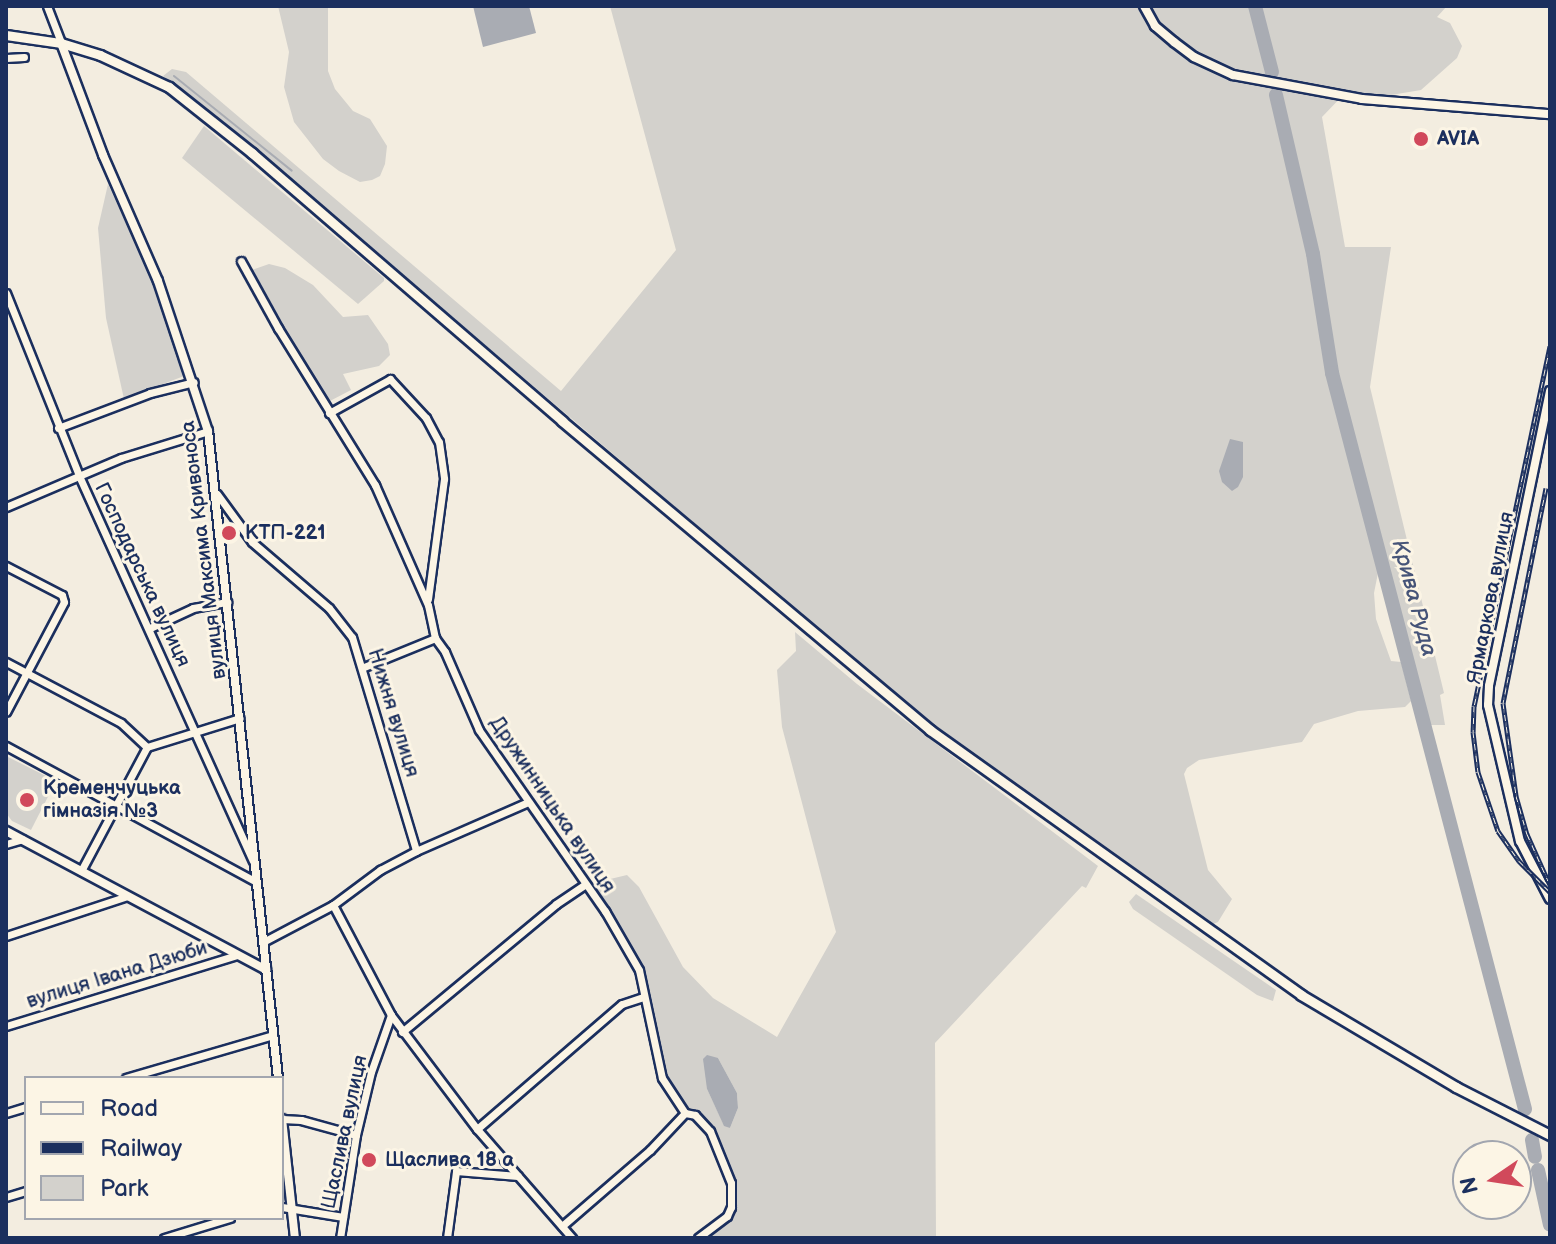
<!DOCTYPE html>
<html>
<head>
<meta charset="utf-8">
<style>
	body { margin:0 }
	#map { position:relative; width:1556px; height:1244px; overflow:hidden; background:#f3ede0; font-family:"Balsamiq Sans",sans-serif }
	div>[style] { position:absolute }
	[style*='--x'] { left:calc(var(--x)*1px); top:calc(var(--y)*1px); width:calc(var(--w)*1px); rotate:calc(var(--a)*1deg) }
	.green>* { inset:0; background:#d3d1cc }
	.water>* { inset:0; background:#a9acb3 }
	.stream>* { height:2px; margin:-1px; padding:0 1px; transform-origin:1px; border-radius:1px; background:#a9acb3 }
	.river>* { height:14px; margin:-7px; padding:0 7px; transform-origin:7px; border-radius:7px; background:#a9acb3 }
	.roads { filter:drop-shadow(2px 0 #1b2f5e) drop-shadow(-2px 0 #1b2f5e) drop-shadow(0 2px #1b2f5e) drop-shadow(0 -2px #1b2f5e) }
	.minor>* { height:7px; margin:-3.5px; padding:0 3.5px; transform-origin:3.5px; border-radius:3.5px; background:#fcf5e5 }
	.tertiary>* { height:8px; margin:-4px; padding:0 4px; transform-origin:4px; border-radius:4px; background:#fcf5e5 }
	.secondary>* { height:9px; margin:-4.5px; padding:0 4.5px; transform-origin:4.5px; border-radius:4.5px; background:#fcf5e5 }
	.rail>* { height:5px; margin-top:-2.5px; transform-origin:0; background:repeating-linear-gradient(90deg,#fcf5e5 0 6px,#1b2f5e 0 12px); box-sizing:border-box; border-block:2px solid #1b2f5e }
	.dots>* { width:22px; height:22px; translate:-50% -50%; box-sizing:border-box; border:4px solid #fcf5e5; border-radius:50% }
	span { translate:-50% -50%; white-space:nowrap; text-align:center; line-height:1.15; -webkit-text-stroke:6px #fcf5e5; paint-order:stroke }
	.poi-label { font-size:20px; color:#1b2f5e; font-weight:700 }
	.left { translate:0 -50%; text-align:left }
	.street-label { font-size:20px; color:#1b2f5e }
	.water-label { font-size:22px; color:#465478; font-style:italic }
	.frame { position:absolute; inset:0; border:8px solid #1b2f5e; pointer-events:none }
	.legend { position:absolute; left:24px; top:1076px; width:260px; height:144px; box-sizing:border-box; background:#fcf5e5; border:2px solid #a2a6af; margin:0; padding:10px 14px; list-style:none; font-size:24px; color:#1b2f5e }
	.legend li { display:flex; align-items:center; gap:16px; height:40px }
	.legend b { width:40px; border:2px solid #a2a6af }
	.north { position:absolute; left:1452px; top:1140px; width:80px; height:80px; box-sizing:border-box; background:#fcf5e5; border:2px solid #a2a6af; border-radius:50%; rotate:257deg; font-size:22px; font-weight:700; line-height:32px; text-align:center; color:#1b2f5e }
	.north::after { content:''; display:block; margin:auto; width:28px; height:36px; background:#d1495b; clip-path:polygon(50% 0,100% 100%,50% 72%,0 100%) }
</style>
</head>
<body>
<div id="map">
	<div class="green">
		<div style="clip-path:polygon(278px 6px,328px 6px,328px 71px,335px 89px,353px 111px,370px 119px,387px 146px,385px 164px,380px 176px,372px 180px,360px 182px,339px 171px,323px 159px,294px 122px,284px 87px,289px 52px)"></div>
		<div style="clip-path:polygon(610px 6px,1447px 6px,1437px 17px,1450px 23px,1462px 46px,1457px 58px,1421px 90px,1385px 96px,1347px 91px,1322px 117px,1345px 247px,1391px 247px,1370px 387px,1444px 693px,1440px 695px,1445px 725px,1428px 725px,1369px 496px,1360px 495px,1378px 573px,1374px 593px,1376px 619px,1391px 661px,1401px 662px,1411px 701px,1405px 707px,1358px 711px,1314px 724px,1302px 742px,1199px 760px,1187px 768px,1184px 774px,1208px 870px,1232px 899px,1218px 922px,1211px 925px,993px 770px,888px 688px,210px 111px,163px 76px,172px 69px,186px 72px,561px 391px,676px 250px)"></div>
		<div style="clip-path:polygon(204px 126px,384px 278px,384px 281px,358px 304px,182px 158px)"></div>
		<div style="clip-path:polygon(108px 184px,150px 276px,184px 376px,124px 399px,106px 318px,98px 228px)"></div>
		<div style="clip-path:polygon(269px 264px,285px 268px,313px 285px,343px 317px,368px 315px,388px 344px,390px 355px,379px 366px,343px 374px,351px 390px,328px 402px,308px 375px,252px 270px)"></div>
		<div style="clip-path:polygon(evenodd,795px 632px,857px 684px,1098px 866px,1086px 888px,1082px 886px,935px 1043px,936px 1238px,704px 1238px,728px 1218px,735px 1206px,733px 1177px,708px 1122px,680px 1101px,664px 1075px,647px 1002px,646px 971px,595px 891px,606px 880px,627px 875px,639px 887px,683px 967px,713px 998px,777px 1037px,836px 932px,782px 727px,777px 670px,796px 651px,795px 632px,718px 1058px,737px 1093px,738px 1108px,730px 1128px,723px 1123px,707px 1089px,718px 1058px)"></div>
		<div style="clip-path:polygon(6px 756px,56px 781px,31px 830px,12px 821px,6px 813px)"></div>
		<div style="clip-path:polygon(1136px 894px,1276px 990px,1273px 1001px,1257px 995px,1133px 909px,1129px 902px)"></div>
	</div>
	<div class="water">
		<div style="clip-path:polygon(473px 6px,529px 6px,536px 33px,483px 47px)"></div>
		<div style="clip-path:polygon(1230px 439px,1243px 442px,1243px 477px,1238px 487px,1232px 491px,1222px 482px,1219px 471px)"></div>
		<div style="clip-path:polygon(707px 1055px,718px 1058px,737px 1093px,738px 1108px,730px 1128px,724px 1126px,707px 1089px,703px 1059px)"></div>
	</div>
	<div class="stream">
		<div style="--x:174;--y:76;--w:151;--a:38.8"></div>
	</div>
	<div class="river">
		<div style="--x:1255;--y:6;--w:68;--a:75.6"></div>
		<div style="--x:1276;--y:95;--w:163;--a:76.9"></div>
		<div style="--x:1313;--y:254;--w:121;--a:80.9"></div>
		<div style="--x:1332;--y:373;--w:761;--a:75.31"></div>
		<div style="--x:1532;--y:1140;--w:17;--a:80"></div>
		<div style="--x:1538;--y:1170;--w:56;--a:77.7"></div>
	</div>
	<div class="roads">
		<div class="minor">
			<div style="--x:47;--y:6;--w:40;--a:69"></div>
			<div style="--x:6;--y:58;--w:18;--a:-3"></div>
			<div style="--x:241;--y:261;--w:77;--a:61.1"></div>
			<div style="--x:278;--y:328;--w:185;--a:58.3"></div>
			<div style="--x:375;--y:485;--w:131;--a:66.2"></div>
			<div style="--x:428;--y:605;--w:34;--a:78"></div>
			<div style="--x:435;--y:638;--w:17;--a:54"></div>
			<div style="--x:445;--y:652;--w:85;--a:66.4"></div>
			<div style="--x:479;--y:730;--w:221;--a:55.2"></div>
			<div style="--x:605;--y:911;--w:68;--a:60"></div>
			<div style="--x:639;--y:970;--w:110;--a:78"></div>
			<div style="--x:662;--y:1078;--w:42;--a:56.7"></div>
			<div style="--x:685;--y:1113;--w:10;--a:11"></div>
			<div style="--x:695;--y:1115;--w:22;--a:47"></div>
			<div style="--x:710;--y:1131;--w:56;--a:68"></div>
			<div style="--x:731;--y:1183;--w:24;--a:90"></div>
			<div style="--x:731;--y:1207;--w:10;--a:114"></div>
			<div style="--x:727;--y:1216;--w:36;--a:143"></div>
			<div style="--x:6;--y:293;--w:199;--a:68.2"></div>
			<div style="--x:80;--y:478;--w:420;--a:65.7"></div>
			<div style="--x:329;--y:413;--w:70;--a:-29.1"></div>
			<div style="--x:390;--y:379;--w:53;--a:47.3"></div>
			<div style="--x:426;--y:418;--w:27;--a:62"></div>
			<div style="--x:439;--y:442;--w:37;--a:82"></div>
			<div style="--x:444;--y:479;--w:121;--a:97.6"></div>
			<div style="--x:58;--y:428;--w:98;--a:-20.8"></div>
			<div style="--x:150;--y:393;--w:45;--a:-14"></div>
			<div style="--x:217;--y:494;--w:59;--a:53.9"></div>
			<div style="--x:252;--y:542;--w:101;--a:40.6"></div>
			<div style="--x:329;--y:608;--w:37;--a:52"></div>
			<div style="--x:352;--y:637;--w:223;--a:73.3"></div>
			<div style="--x:6;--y:507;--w:125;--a:-23.1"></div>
			<div style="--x:121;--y:458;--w:91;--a:-17.2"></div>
			<div style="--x:6;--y:566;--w:63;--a:27.4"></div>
			<div style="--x:62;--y:595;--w:7;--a:74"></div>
			<div style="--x:64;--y:602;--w:124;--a:117.8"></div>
			<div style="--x:150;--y:628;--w:47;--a:-24.9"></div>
			<div style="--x:193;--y:608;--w:35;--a:-10"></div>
			<div style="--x:6;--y:662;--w:130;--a:27.9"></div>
			<div style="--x:121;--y:723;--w:35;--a:43"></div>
			<div style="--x:147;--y:747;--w:97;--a:-17.3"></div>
			<div style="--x:364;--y:667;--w:77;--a:-22.2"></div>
			<div style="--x:6;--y:746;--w:285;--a:28.5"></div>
			<div style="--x:6;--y:844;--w:17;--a:-17"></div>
			<div style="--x:81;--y:871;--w:140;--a:-62"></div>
			<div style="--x:333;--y:905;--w:124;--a:62.2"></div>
			<div style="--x:391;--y:1015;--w:60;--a:109.3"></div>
			<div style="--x:371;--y:1072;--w:65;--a:103.4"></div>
			<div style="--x:356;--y:1135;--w:104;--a:98.8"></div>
			<div style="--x:6;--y:936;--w:128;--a:-18.2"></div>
			<div style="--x:263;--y:942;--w:79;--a:-27.9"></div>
			<div style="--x:333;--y:905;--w:59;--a:-36.7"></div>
			<div style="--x:380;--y:870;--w:41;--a:-27.8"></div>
			<div style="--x:416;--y:851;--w:122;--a:-23.6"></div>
			<div style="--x:391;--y:1015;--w:143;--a:53"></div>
			<div style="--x:477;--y:1129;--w:145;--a:48.9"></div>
			<div style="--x:6;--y:1026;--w:242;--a:-17.1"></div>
			<div style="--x:402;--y:1032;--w:200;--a:-39.7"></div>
			<div style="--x:556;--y:904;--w:34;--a:-34"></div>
			<div style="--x:126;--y:1078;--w:153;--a:-16.3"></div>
			<div style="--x:6;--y:1113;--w:21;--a:-17"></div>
			<div style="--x:282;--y:1119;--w:19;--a:3"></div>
			<div style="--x:301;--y:1120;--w:57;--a:15.3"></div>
			<div style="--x:477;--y:1129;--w:191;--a:-40.8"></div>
			<div style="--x:622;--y:1004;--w:22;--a:-18"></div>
			<div style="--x:6;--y:1197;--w:21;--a:-17"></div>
			<div style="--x:282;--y:1207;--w:62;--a:9.3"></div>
			<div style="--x:562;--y:1226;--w:116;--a:-40.8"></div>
			<div style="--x:650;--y:1150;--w:51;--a:-46.6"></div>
			<div style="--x:164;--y:1238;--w:69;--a:-16.9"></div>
			<div style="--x:447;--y:1238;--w:68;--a:-82.3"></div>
			<div style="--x:456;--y:1171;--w:62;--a:4.6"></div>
		</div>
		<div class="tertiary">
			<div style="--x:1144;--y:6;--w:23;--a:61"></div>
			<div style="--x:1155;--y:26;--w:25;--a:40"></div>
			<div style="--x:1174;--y:42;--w:25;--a:37"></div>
			<div style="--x:1194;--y:57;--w:43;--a:24.8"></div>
			<div style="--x:1233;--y:75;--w:131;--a:10.5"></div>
			<div style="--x:1362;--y:99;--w:189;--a:4.6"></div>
			<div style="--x:61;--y:43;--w:120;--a:69.4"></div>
			<div style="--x:103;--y:155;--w:137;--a:66.4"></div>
			<div style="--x:158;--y:281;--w:158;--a:71.6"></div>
			<div style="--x:208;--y:431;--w:651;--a:83.83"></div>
			<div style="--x:1550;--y:391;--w:301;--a:101.7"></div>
			<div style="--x:1489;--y:686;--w:19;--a:93"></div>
			<div style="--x:1488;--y:705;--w:140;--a:76.8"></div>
			<div style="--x:1520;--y:841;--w:65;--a:62.7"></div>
			<div style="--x:6;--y:831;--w:295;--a:28.1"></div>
			<div style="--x:282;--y:1119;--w:120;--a:83.8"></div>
		</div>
		<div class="secondary">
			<div style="--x:6;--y:35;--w:56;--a:8.3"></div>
			<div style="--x:61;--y:43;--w:41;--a:17.1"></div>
			<div style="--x:100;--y:55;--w:76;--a:24.9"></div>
			<div style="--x:169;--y:87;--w:106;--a:38.5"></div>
			<div style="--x:252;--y:153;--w:410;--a:40.8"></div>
			<div style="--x:562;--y:421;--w:481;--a:40"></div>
			<div style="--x:930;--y:730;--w:456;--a:35.5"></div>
			<div style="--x:1301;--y:995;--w:180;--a:30.7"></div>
			<div style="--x:1456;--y:1087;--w:106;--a:27.1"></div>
		</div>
	</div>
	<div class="rail">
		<div style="--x:1550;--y:346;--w:368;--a:101.9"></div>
		<div style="--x:1474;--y:706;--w:26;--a:92"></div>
		<div style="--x:1473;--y:732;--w:40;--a:82.9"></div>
		<div style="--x:1478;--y:772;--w:62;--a:71.3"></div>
		<div style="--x:1498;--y:831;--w:37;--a:55"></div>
		<div style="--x:1519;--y:861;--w:44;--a:45"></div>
		<div style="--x:1546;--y:488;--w:219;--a:101.3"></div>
		<div style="--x:1503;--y:703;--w:94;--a:82"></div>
		<div style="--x:1516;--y:796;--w:40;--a:74"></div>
		<div style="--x:1527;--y:834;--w:51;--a:65.9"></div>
	</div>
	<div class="dots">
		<div style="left:1421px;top:139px;background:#d1495b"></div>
		<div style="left:229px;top:533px;background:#d1495b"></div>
		<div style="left:27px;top:800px;background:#d1495b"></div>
		<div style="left:369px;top:1160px;background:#d1495b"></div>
	</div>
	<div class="poi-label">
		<span class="left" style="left:1437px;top:139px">AVIA</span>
		<span class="left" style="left:245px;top:533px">КТП-221</span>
		<span class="left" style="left:43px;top:800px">Кременчуцька<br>гімназія №3</span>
		<span class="left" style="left:385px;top:1160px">Щаслива 18 а</span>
	</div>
	<div class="street-label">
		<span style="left:204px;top:550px;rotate:-97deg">вулиця Максима Кривоноса</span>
		<span style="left:142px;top:575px;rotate:65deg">Господарська вулиця</span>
		<span style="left:1491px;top:598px;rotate:-79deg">Ярмаркова вулиця</span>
		<span style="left:393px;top:713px;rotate:73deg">Нижня вулиця</span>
		<span style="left:552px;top:805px;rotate:56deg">Дружинницька вулиця</span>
		<span style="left:117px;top:975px;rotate:-17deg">вулиця Івана Дзюби</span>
		<span style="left:345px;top:1132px;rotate:-78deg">Щаслива вулиця</span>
	</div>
	<div class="water-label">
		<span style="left:1414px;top:598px;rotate:75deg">Крива Руда</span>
	</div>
	<div class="frame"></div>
	<ul class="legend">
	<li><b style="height:10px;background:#fcf5e5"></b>Road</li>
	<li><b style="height:10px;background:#1b2f5e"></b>Railway</li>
	<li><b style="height:22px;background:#d3d1cc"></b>Park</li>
	</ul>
	<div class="north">N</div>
</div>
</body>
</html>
